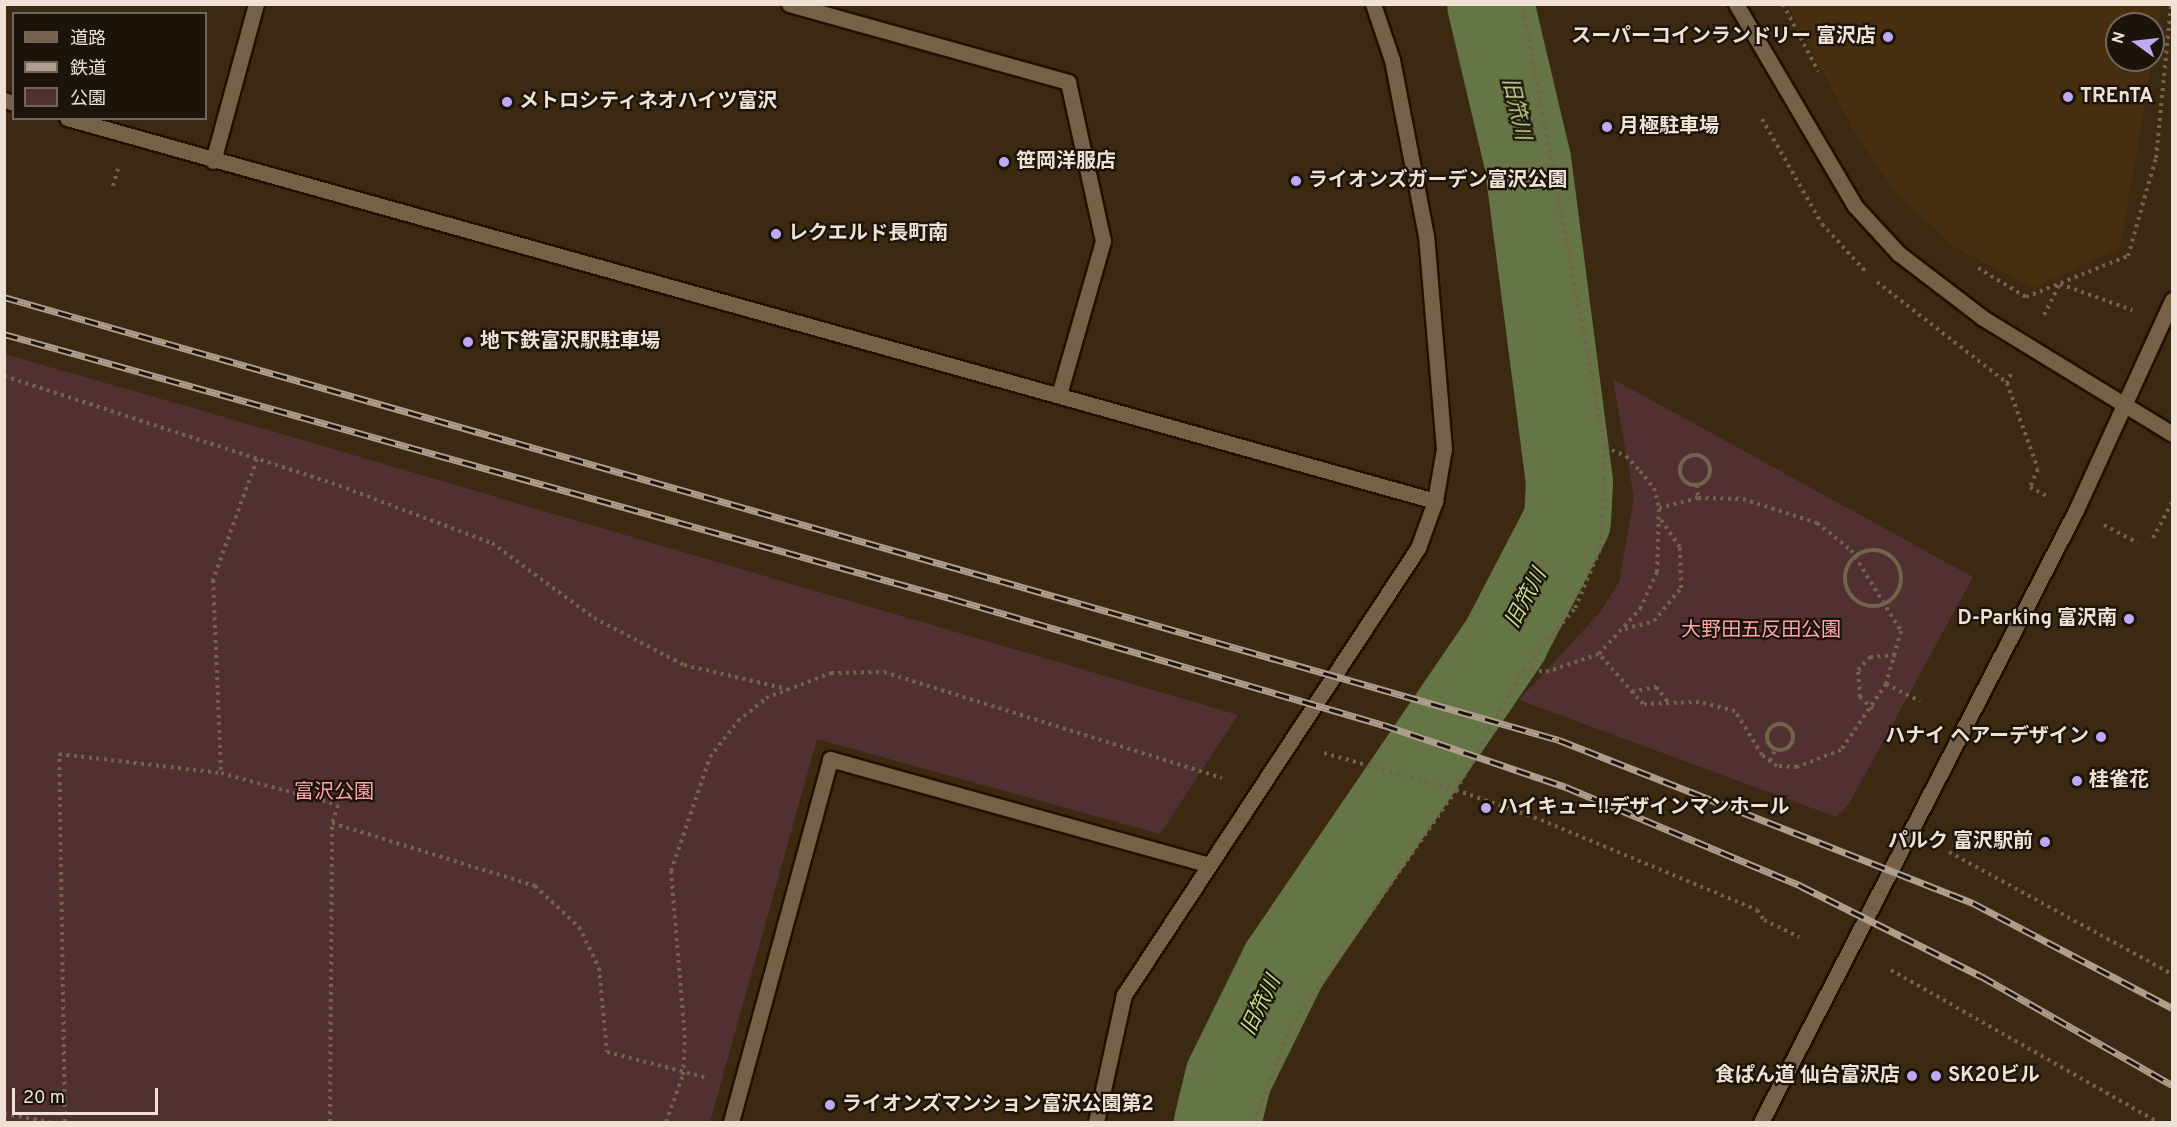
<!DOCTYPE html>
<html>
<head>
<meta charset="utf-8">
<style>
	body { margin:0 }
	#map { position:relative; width:2177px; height:1127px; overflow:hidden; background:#3c2911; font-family:Overpass,"Noto Sans JP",sans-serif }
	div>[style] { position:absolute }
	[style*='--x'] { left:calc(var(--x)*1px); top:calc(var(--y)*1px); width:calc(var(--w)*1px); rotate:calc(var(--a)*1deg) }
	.built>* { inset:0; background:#462e0f }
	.green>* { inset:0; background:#513031 }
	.river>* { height:87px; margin:-43.5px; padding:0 43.5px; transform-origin:43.5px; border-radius:43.5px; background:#667545 }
	.path>* { height:4px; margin-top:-2px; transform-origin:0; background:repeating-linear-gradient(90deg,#73624d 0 3px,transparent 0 7.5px) }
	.path>.ring { margin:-2px; padding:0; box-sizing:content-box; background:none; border:4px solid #73624d; border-radius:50% }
	.roads { filter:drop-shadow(2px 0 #210) drop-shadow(-2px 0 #210) drop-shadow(0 2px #210) drop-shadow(0 -2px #210) }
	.minor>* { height:15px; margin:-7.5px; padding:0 7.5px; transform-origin:7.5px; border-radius:7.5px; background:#766048 }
	.rail>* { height:7px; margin-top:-3.5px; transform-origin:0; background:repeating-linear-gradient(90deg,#1c140a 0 14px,#ad9e8d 0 28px); box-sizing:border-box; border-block:2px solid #ad9e8d }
	.dots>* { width:16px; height:16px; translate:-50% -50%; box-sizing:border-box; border:3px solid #1c140a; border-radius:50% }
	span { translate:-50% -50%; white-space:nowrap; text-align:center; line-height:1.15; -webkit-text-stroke:4.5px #1c140a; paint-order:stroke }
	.poi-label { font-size:20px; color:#efe2d4; font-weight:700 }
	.right { translate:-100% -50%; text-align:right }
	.left { translate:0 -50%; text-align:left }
	.park-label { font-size:20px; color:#fba5a9 }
	.water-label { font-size:21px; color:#c6de92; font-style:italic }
	.frame { position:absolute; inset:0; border:6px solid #efe2d4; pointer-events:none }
	.legend { position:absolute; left:12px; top:12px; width:195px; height:108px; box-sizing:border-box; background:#1c140a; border:2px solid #70665b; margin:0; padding:8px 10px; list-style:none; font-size:18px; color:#efe2d4 }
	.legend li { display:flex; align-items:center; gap:12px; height:30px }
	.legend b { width:30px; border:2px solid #70665b }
	.north { position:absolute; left:2105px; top:12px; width:60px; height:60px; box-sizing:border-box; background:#1c140a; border:2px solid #70665b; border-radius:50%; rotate:285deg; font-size:16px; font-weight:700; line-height:24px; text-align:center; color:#efe2d4 }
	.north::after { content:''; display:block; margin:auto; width:21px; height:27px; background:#bfa9f4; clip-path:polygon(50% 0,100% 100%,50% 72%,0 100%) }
	.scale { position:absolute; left:12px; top:1088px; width:146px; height:27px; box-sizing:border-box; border:3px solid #efe2d4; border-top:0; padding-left:8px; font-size:18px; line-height:21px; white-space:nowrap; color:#efe2d4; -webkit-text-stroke:4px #1c140a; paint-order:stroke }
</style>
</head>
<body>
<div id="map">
	<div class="built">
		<div style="clip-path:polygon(1788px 5px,2161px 5px,2153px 56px,2153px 24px,2117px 24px,2117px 60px,2152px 60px,2120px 248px,2033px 288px,1953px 246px,1895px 192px,1853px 129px)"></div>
	</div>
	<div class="green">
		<div style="clip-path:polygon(4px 354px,200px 410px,1238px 715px,1160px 834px,817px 739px,710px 1122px,5px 1122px)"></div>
		<div style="clip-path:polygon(1613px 379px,1973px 577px,1849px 804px,1836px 817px,1519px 700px,1601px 611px,1619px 582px,1634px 498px)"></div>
	</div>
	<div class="river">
		<div style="--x:1217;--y:1122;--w:46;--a:-76.3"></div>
		<div style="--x:1228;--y:1077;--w:125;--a:-63.8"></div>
		<div style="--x:1283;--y:965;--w:394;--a:-55.7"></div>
		<div style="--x:1505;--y:639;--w:134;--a:-62.5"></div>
		<div style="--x:1567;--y:520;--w:38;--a:-87"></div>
		<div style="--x:1569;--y:482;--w:325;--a:-97.4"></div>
		<div style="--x:1527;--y:160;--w:160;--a:-103.3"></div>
	</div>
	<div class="path">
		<div style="--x:1783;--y:4;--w:76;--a:62.4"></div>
		<div style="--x:1762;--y:119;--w:121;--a:60.3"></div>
		<div style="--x:1822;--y:224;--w:67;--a:47.4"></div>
		<div style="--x:113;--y:186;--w:22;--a:-74"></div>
		<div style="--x:1978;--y:268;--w:56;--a:31.1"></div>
		<div style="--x:2026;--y:297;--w:110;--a:-21.9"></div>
		<div style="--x:2128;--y:256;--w:102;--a:-74.1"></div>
		<div style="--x:2156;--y:158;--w:155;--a:-84.4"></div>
		<div style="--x:1877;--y:282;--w:165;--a:37.8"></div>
		<div style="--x:2044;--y:315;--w:35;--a:-63"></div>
		<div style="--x:2060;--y:284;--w:77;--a:19.9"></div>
		<div style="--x:2011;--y:374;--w:10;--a:114"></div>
		<div style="--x:2007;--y:383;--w:91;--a:70.2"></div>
		<div style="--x:2038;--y:469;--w:20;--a:114"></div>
		<div style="--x:2030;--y:487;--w:19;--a:28"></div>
		<div style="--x:4;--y:376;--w:345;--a:18.1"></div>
		<div style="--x:332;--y:483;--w:171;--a:20.6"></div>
		<div style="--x:492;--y:543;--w:127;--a:36.3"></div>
		<div style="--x:594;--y:618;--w:102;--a:27.6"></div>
		<div style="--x:684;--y:665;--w:106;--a:13.1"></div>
		<div style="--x:1605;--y:447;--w:23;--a:23"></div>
		<div style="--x:1626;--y:456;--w:21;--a:47"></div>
		<div style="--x:1640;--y:471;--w:22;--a:51"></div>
		<div style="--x:1654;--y:488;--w:21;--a:76"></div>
		<div class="ring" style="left:1680px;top:455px;width:26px;height:26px"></div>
		<div style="--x:257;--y:459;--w:129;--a:110"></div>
		<div style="--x:213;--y:580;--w:193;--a:87.6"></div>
		<div style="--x:221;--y:773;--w:121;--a:15.3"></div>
		<div style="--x:338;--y:805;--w:19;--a:108"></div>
		<div style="--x:332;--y:823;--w:213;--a:17.2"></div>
		<div style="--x:535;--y:886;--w:60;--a:43"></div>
		<div style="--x:579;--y:927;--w:46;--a:64"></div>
		<div style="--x:599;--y:968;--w:84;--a:84.6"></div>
		<div style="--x:607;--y:1052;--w:104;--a:14.4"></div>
		<div style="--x:1697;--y:485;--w:13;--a:86"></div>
		<div style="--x:2104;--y:525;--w:38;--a:28"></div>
		<div style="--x:2153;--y:538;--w:40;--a:-62"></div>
		<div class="ring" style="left:1845px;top:550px;width:52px;height:52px"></div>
		<div style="--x:1625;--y:629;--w:30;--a:-15"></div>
		<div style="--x:1654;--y:621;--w:43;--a:-50.7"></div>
		<div style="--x:1681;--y:588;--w:41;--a:-91.4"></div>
		<div style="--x:1680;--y:547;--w:33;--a:-125"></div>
		<div style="--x:1524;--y:669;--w:22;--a:8"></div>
		<div style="--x:1546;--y:672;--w:56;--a:-18.8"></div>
		<div style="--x:1886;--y:684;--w:80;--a:124.3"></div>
		<div style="--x:1841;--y:750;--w:47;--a:158.9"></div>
		<div style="--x:1797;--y:767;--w:20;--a:-177"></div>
		<div style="--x:1777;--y:766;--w:19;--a:-144"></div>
		<div style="--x:1762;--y:755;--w:52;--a:-121.5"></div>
		<div style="--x:1735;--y:711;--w:37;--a:-166"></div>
		<div style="--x:1699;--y:702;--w:56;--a:178"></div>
		<div style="--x:1643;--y:704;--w:67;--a:-131.3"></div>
		<div style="--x:1599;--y:654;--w:61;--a:-47.7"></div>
		<div style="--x:1640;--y:609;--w:41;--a:-65.3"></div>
		<div style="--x:1657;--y:572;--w:64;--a:-88.2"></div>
		<div style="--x:1659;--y:508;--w:40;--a:-14.4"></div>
		<div style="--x:1698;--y:498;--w:45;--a:1.3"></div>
		<div style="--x:1743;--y:499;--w:78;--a:18"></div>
		<div style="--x:1817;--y:523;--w:43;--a:38.5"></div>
		<div style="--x:1851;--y:550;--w:95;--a:58.3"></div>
		<div style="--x:1901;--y:631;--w:55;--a:105.8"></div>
		<div style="--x:1886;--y:684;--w:38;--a:27"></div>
		<div style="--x:1632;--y:692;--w:25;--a:-12"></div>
		<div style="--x:1656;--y:687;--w:19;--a:51"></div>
		<div style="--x:1873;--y:709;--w:18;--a:-137"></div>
		<div style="--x:1860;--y:697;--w:27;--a:-94"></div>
		<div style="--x:1858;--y:670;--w:18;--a:-47"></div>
		<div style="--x:1870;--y:657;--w:27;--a:-4"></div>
		<div class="ring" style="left:1767px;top:724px;width:22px;height:22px"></div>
		<div style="--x:1324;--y:753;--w:137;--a:15.7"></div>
		<div style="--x:1456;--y:790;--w:90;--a:19.4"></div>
		<div style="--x:1541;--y:820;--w:234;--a:22.6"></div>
		<div style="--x:1757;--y:910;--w:12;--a:55"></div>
		<div style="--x:1764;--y:920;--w:39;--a:26"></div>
		<div style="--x:1770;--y:761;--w:13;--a:-67"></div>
		<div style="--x:1949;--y:852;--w:254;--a:28.7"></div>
		<div style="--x:1891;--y:970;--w:306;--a:29.7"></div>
		<div style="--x:4;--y:1114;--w:47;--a:9.9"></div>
		<div style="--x:65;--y:1122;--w:368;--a:-90.9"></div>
		<div style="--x:59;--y:754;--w:163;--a:6.7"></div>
		<div style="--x:330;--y:1122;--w:299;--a:-89.6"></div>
		<div style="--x:666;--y:1122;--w:50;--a:-70.1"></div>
		<div style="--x:683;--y:1075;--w:37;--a:-87"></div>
		<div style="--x:685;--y:1038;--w:168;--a:-94.8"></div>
		<div style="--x:671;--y:871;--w:120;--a:-71.1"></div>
		<div style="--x:710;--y:757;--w:46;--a:-52.1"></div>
		<div style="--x:738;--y:721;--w:36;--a:-39"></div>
		<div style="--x:766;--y:698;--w:70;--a:-21"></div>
		<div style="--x:831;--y:673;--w:53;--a:-1.1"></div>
		<div style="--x:884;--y:672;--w:354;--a:17.4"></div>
		<div style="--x:1254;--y:1122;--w:103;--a:-68.9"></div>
		<div style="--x:1291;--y:1026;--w:288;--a:-55"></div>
		<div style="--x:1456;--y:790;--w:139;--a:-60.7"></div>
		<div style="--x:1524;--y:669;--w:80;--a:-50.1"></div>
		<div style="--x:1575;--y:608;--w:66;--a:-66.9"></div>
		<div style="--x:1601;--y:547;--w:100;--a:-87.7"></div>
		<div style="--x:1605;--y:447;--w:451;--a:-100.6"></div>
	</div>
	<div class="roads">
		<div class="minor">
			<div style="--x:789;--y:4;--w:290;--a:15.6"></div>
			<div style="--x:1068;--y:82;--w:163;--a:77.6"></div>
			<div style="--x:1103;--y:241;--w:159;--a:106"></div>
			<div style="--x:1736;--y:4;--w:234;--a:59.5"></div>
			<div style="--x:1855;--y:206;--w:64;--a:47.5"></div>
			<div style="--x:1898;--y:253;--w:107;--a:37.4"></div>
			<div style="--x:1983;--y:318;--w:222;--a:31.5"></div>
			<div style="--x:4;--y:100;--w:10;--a:17"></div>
			<div style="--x:67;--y:118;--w:1421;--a:15.64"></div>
			<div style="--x:213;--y:161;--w:163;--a:-74.7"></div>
			<div style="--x:731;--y:1122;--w:376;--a:-74.7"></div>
			<div style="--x:830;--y:759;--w:390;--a:15.6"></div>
			<div style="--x:1096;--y:1122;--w:130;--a:-77.6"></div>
			<div style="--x:1124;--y:995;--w:535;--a:-56.67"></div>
			<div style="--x:1418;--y:548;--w:50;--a:-70.1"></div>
			<div style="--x:1435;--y:501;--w:53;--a:-80.2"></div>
			<div style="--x:1444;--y:449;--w:214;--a:-94.8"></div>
			<div style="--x:1426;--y:236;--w:179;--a:-100.9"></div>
			<div style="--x:1392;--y:60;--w:59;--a:-108.7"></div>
			<div style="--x:1761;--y:1122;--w:688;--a:-62.76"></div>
			<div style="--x:2076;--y:510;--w:231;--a:-65.4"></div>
		</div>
	</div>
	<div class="rail">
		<div style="--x:4;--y:297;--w:1617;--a:15.9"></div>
		<div style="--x:1559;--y:740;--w:445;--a:21.5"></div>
		<div style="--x:1973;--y:903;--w:225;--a:27.8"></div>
		<div style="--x:4;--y:334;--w:985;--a:15.6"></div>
		<div style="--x:953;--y:599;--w:449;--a:16.3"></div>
		<div style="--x:1384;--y:725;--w:192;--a:18.8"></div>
		<div style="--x:1566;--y:787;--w:255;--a:22.8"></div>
		<div style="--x:1801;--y:886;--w:201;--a:26.6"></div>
		<div style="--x:1981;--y:976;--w:220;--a:29.7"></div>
	</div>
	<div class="dots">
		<div style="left:1888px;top:37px;background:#bfa9f4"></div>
		<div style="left:2068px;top:97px;background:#bfa9f4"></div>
		<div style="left:507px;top:102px;background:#bfa9f4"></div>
		<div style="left:1607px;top:127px;background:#bfa9f4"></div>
		<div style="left:1004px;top:162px;background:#bfa9f4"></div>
		<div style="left:1296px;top:181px;background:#bfa9f4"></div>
		<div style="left:776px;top:234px;background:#bfa9f4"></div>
		<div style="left:468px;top:342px;background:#bfa9f4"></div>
		<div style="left:2129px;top:619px;background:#bfa9f4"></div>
		<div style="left:2101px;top:737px;background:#bfa9f4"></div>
		<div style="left:2077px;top:781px;background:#bfa9f4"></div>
		<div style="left:1486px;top:808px;background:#bfa9f4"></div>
		<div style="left:2045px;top:842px;background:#bfa9f4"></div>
		<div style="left:1912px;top:1076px;background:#bfa9f4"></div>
		<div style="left:1936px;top:1076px;background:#bfa9f4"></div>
		<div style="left:830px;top:1105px;background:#bfa9f4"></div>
	</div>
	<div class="poi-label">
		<span class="right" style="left:1876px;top:37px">スーパーコインランドリー 富沢店</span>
		<span class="left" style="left:2080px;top:97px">TREnTA</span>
		<span class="left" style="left:519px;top:102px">メトロシティネオハイツ富沢</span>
		<span class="left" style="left:1619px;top:127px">月極駐車場</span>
		<span class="left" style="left:1016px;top:162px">笹岡洋服店</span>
		<span class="left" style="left:1308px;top:181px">ライオンズガーデン富沢公園</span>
		<span class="left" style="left:788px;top:234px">レクエルド長町南</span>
		<span class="left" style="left:480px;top:342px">地下鉄富沢駅駐車場</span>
		<span class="right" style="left:2117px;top:619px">D-Parking 富沢南</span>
		<span class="right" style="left:2089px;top:737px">ハナイ ヘアーデザイン</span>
		<span class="left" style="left:2089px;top:781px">桂雀花</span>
		<span class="left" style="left:1498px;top:808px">ハイキュー!!デザインマンホール</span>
		<span class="right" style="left:2033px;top:842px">パルク 富沢駅前</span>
		<span class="right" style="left:1900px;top:1076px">食ぱん道 仙台富沢店</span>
		<span class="left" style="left:1948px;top:1076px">SK20ビル</span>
		<span class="left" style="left:842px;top:1105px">ライオンズマンション富沢公園第2</span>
	</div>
	<div class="park-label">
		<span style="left:1761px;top:631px">大野田五反田公園</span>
		<span style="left:334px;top:793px">富沢公園</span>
	</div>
	<div class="water-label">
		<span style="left:1515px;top:109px;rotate:77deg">旧笊川</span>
		<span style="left:1527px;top:599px;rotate:-62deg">旧笊川</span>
		<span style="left:1262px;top:1006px;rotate:-64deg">旧笊川</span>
	</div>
	<div class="frame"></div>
	<ul class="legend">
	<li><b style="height:8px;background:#766048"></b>道路</li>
	<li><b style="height:8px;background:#ad9e8d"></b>鉄道</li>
	<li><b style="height:16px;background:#513031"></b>公園</li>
	</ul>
	<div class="north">N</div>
	<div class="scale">20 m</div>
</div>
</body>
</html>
